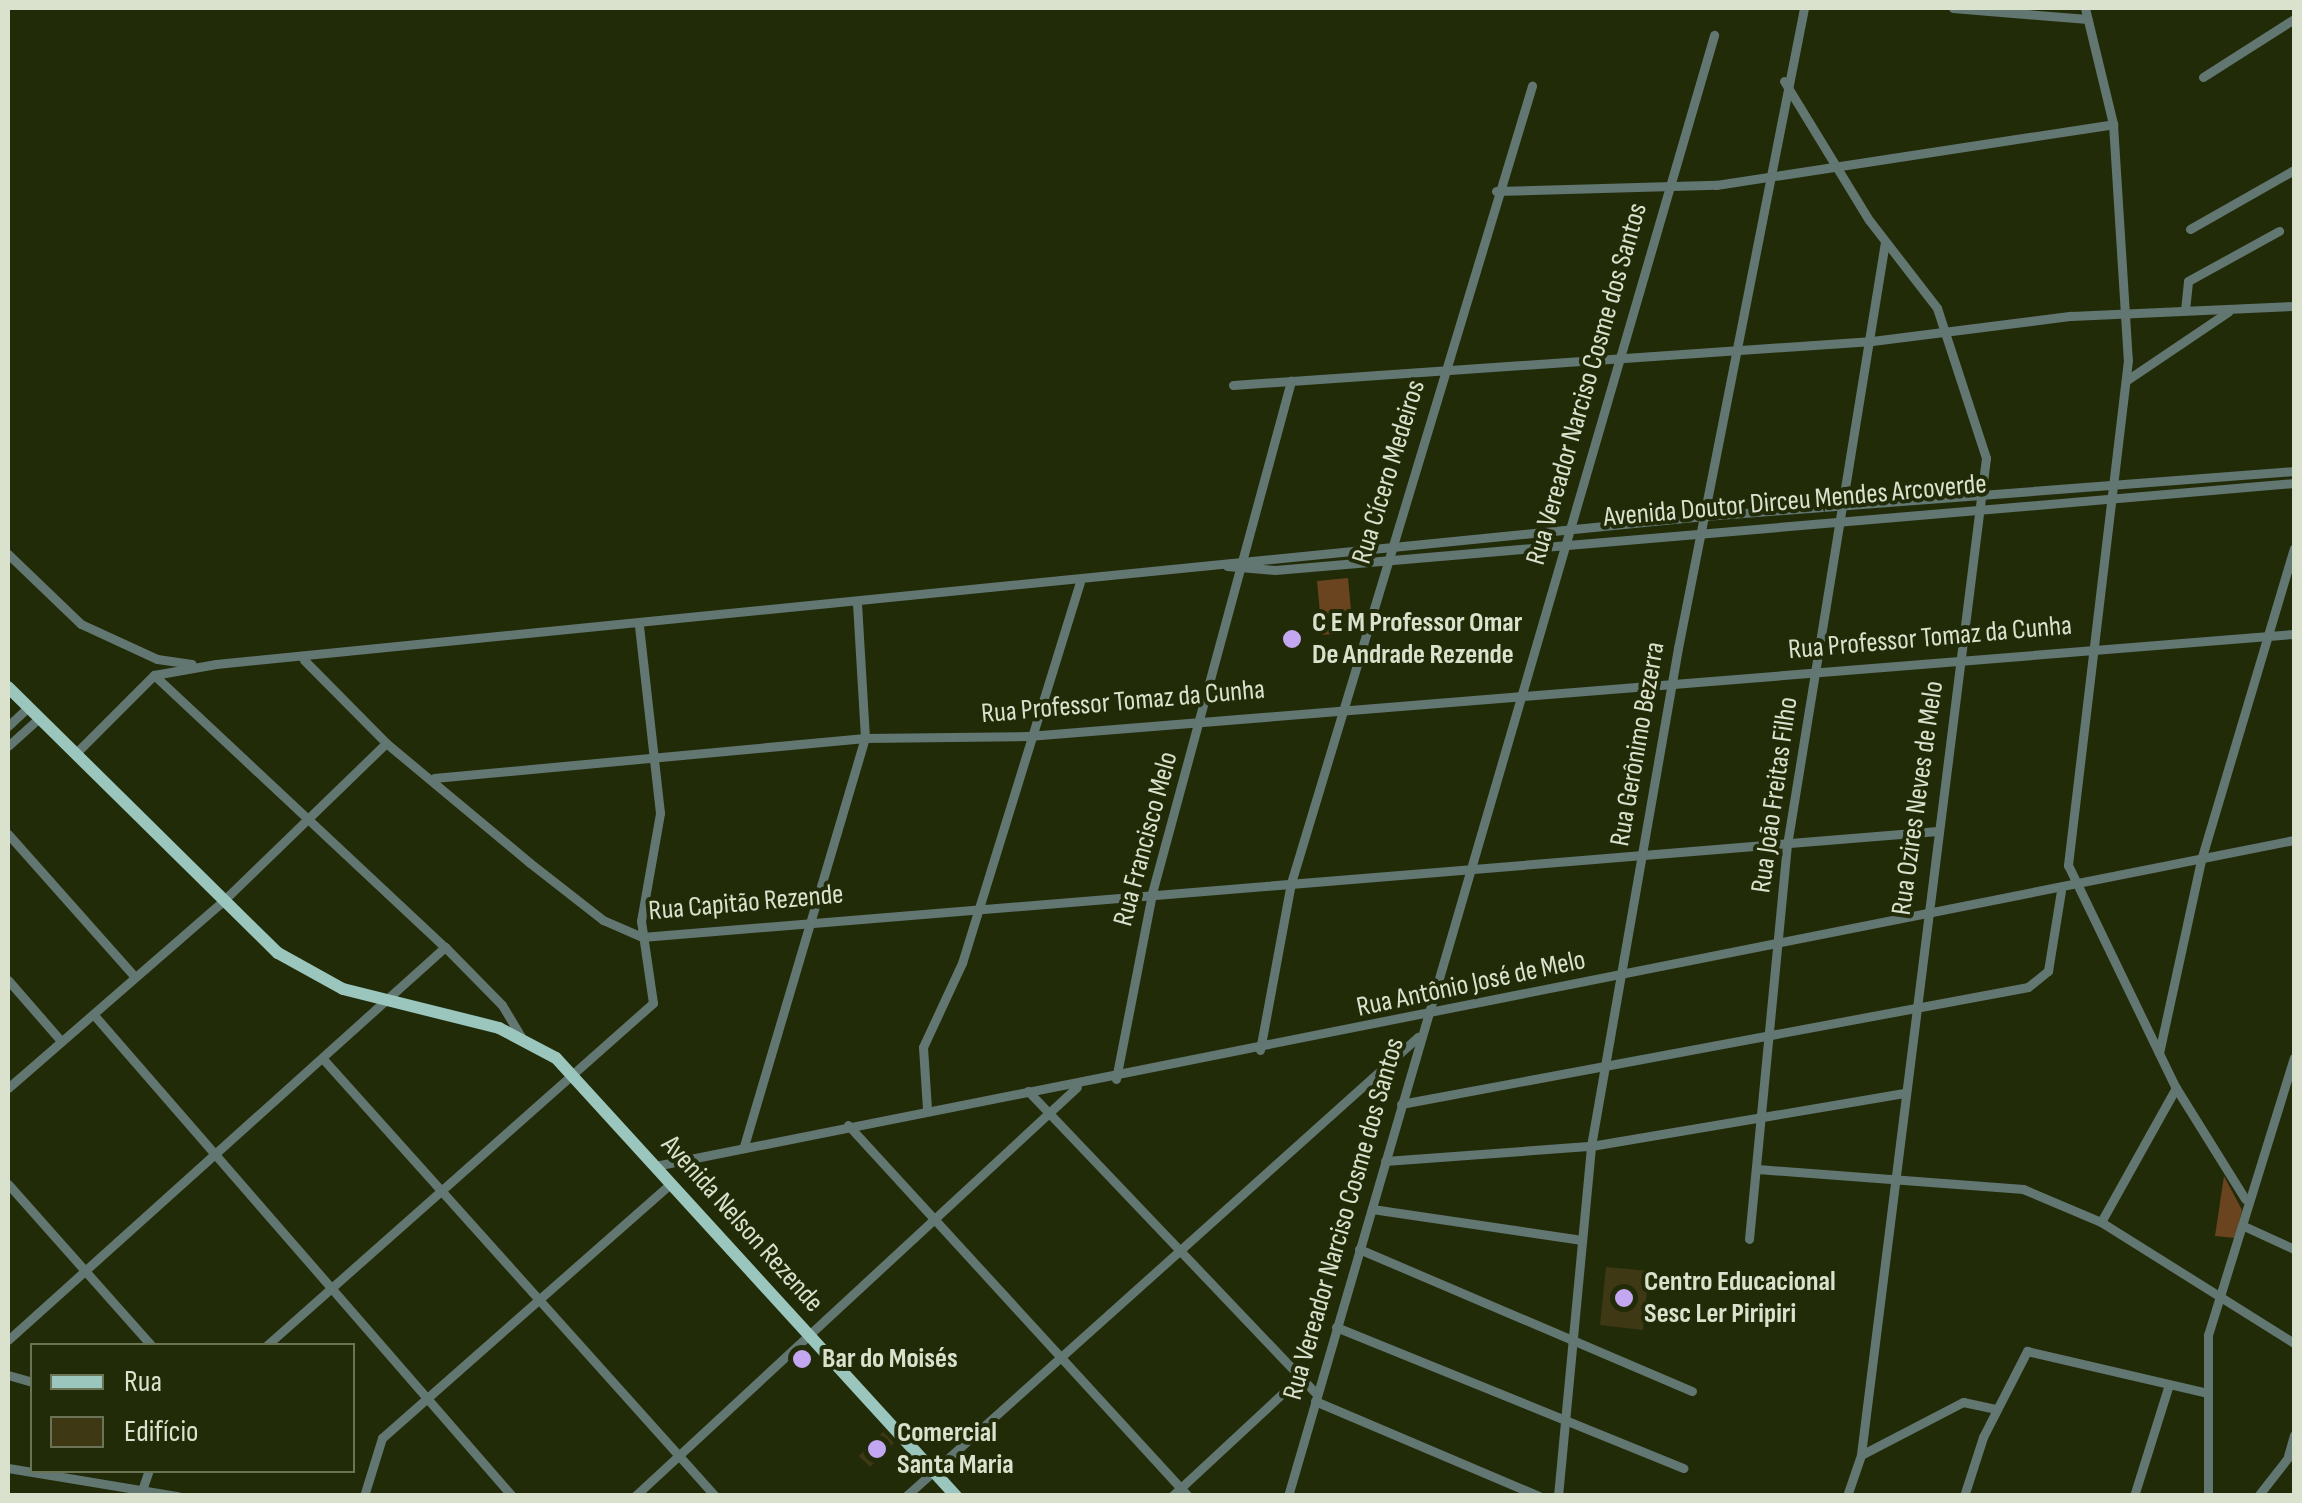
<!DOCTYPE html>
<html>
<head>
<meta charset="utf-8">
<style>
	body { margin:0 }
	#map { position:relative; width:2302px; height:1503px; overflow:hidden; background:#222b08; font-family:"Sofia Sans Condensed",sans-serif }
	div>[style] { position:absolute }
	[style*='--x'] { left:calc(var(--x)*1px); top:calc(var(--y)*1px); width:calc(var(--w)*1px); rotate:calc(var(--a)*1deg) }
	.green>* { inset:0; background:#6a431f }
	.building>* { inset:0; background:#3e3914 }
	.street>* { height:9px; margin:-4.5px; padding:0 4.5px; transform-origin:4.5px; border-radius:4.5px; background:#627672 }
	.primary>* { height:12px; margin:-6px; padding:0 6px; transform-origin:6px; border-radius:6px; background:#9bc6bd }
	.dots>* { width:28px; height:28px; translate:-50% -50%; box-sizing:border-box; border:5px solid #222b08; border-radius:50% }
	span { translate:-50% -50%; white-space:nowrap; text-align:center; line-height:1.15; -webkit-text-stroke:8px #222b08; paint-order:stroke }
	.street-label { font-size:28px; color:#dae1cd }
	.poi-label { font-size:28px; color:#dae1cd; font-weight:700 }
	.left { translate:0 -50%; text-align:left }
	.frame { position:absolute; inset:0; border:10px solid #dae1cd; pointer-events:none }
	.legend { position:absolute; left:30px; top:1343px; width:325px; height:130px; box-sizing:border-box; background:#222b08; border:2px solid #6c7457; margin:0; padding:12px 18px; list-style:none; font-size:30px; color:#dae1cd }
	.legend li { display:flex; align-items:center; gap:20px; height:50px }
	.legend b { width:50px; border:2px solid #6c7457 }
</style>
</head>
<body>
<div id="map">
	<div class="green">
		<div style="clip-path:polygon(1348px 578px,1353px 632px,1322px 635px,1317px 581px)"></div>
		<div style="clip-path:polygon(2224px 1176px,2242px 1210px,2235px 1238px,2215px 1236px)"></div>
	</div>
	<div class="building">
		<div style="clip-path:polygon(1606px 1267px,1649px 1271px,1643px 1330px,1600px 1325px)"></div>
		<div style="clip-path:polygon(883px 1432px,894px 1443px,870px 1467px,859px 1456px)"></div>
	</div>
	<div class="street">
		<div style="--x:1953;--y:8;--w:135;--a:4.7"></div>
		<div style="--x:2085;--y:8;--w:119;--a:76.4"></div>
		<div style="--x:2113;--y:124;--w:236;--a:86.4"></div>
		<div style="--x:2128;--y:360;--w:509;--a:96.78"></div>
		<div style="--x:2068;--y:865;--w:248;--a:64.2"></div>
		<div style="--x:2176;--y:1088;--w:131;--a:58.1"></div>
		<div style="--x:2203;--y:77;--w:108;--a:-32.5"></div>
		<div style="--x:1784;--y:81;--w:163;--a:58.6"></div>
		<div style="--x:1869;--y:220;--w:111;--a:52.3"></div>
		<div style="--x:1937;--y:308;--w:158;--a:71.9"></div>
		<div style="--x:1986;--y:458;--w:1005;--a:97.15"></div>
		<div style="--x:1861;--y:1455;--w:43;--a:108.9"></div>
		<div style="--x:1496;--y:191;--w:220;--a:-1.6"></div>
		<div style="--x:1716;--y:185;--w:402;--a:-8.7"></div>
		<div style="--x:2190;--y:229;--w:120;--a:-29.6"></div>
		<div style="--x:2185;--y:310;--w:29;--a:-84"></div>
		<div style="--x:2188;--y:281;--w:104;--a:-28.8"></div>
		<div style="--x:2127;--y:380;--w:122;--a:-34"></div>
		<div style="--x:1233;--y:385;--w:641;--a:-3.94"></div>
		<div style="--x:1872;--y:341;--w:201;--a:-7.2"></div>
		<div style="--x:2071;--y:316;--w:223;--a:-2.6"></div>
		<div style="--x:8;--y:554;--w:101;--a:43.8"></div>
		<div style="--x:81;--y:624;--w:84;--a:24.7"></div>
		<div style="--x:157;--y:659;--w:35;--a:8"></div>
		<div style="--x:1227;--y:566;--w:48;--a:4.8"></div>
		<div style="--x:1275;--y:570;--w:1023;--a:-4.88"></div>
		<div style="--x:304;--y:660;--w:117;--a:45.3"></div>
		<div style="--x:386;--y:743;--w:187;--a:39.8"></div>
		<div style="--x:530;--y:863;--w:93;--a:38"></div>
		<div style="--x:603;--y:920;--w:43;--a:23.6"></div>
		<div style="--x:642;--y:937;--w:1300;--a:-4.68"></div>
		<div style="--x:154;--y:675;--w:398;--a:43.1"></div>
		<div style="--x:445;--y:947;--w:81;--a:45.5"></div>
		<div style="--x:502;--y:1005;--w:37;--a:59"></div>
		<div style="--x:8;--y:726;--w:26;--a:-43"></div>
		<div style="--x:8;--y:746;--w:40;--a:-42"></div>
		<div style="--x:75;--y:754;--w:112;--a:-45"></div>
		<div style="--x:154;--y:675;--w:63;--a:-10.1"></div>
		<div style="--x:216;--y:664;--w:1496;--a:-5.68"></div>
		<div style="--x:1705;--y:516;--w:591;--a:-4.37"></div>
		<div style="--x:434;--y:778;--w:433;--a:-5.3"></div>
		<div style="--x:865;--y:738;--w:163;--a:-0.7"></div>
		<div style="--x:1028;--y:736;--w:1270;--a:-4.61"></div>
		<div style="--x:8;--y:834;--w:191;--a:48.4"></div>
		<div style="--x:8;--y:980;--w:81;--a:49"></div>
		<div style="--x:94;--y:1015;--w:637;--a:49.01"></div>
		<div style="--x:1260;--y:1050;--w:170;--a:-79.5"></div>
		<div style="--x:1291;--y:883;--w:833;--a:-73.18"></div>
		<div style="--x:2159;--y:1053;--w:198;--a:-77.7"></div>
		<div style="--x:2201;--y:860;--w:325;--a:-73.4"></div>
		<div style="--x:324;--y:1060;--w:586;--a:48.11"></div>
		<div style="--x:1116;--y:1079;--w:189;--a:-79"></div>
		<div style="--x:1152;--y:893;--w:531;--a:-74.81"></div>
		<div style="--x:8;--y:1088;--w:281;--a:-41"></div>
		<div style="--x:220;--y:904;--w:231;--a:-44.1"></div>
		<div style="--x:1028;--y:1091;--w:419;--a:46.4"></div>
		<div style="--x:1401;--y:1104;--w:638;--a:-10.57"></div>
		<div style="--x:2028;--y:987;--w:26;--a:-39"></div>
		<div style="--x:2048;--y:971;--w:81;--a:-80.8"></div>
		<div style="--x:927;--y:1109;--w:62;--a:-93.7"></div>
		<div style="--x:923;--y:1047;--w:93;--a:-65.1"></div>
		<div style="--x:962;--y:963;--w:399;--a:-72.8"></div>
		<div style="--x:848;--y:1125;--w:503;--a:47.5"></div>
		<div style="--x:744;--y:1146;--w:426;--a:-73.5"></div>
		<div style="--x:865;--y:738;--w:133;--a:-93.4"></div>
		<div style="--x:1385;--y:1161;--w:207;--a:-4.2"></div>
		<div style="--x:1591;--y:1146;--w:316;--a:-9.6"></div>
		<div style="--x:655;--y:1166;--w:1671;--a:-11.25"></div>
		<div style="--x:1757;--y:1169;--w:267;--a:4.3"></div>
		<div style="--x:2023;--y:1189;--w:85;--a:22.9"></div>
		<div style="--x:2101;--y:1222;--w:228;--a:32.1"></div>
		<div style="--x:8;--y:1184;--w:217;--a:48.4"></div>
		<div style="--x:1372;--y:1209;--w:212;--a:8.4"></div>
		<div style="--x:2101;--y:1222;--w:154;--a:-60.8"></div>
		<div style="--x:2246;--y:1227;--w:53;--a:24.6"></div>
		<div style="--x:1749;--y:1239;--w:396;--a:-84.5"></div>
		<div style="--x:1787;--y:845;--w:611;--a:-80.77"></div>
		<div style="--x:1359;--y:1249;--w:362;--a:23.1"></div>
		<div style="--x:1336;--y:1327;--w:375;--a:22.1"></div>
		<div style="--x:8;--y:1340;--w:588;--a:-41.97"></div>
		<div style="--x:266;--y:1346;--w:517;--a:-41.55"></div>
		<div style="--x:653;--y:1003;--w:83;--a:-98.3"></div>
		<div style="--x:641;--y:921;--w:110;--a:-80"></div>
		<div style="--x:660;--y:813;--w:189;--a:-96.4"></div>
		<div style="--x:8;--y:1375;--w:25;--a:16"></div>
		<div style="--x:1315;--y:1401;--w:243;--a:23"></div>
		<div style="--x:1861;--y:1455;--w:115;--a:-27.5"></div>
		<div style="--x:1963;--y:1402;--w:33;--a:12"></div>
		<div style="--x:2288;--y:1456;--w:22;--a:-74"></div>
		<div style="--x:8;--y:1468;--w:172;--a:9.4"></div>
		<div style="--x:141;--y:1493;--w:24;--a:-71"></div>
		<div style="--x:364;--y:1496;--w:61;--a:-72.8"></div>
		<div style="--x:382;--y:1438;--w:384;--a:-41.4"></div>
		<div style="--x:635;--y:1496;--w:602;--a:-42.78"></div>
		<div style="--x:906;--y:1496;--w:688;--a:-41.88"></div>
		<div style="--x:1172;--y:1496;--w:173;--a:-42.9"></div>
		<div style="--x:1288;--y:1496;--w:1522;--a:-73.74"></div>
		<div style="--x:1558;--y:1496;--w:352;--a:-84.6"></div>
		<div style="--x:1591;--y:1146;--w:506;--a:-80.09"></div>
		<div style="--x:1678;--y:648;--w:652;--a:-78.86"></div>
		<div style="--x:1964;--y:1496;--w:62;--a:-72.1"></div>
		<div style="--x:1983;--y:1437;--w:97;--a:-62.9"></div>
		<div style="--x:2027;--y:1351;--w:185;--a:13.1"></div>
		<div style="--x:2134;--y:1496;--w:117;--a:-72.6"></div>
		<div style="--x:2208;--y:1496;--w:161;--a:-90"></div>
		<div style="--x:2208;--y:1335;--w:290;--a:-72.8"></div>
		<div style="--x:2258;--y:1496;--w:58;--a:-52"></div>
	</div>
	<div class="primary">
		<div style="--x:8;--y:687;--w:379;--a:44.6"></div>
		<div style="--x:278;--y:953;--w:74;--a:29"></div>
		<div style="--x:343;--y:989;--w:161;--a:14"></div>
		<div style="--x:499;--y:1028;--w:64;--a:27.8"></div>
		<div style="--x:556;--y:1058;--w:593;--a:47.6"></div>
	</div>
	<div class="dots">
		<div style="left:1292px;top:639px;background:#c4a7f1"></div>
		<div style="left:1624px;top:1298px;background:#c4a7f1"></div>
		<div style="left:802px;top:1359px;background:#c4a7f1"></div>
		<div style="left:877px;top:1449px;background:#c4a7f1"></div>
	</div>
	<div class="street-label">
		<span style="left:1587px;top:384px;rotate:-74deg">Rua Vereador Narciso Cosme dos Santos</span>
		<span style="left:1389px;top:472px;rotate:-73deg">Rua Cícero Medeiros</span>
		<span style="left:1795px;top:501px;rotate:-5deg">Avenida Doutor Dirceu Mendes Arcoverde</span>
		<span style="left:1930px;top:638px;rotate:-5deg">Rua Professor Tomaz da Cunha</span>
		<span style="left:1123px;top:702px;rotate:-5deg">Rua Professor Tomaz da Cunha</span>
		<span style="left:1638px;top:744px;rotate:-80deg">Rua Gerônimo Bezerra</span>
		<span style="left:1775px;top:795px;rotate:-82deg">Rua João Freitas Filho</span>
		<span style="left:1918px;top:798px;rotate:-82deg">Rua Ozires Neves de Melo</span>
		<span style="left:1146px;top:839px;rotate:-75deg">Rua Francisco Melo</span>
		<span style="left:746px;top:903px;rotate:-5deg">Rua Capitão Rezende</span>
		<span style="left:1471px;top:984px;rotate:-12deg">Rua Antônio José de Melo</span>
		<span style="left:1344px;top:1219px;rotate:-74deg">Rua Vereador Narciso Cosme dos Santos</span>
		<span style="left:742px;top:1224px;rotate:48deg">Avenida Nelson Rezende</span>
	</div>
	<div class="poi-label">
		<span class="left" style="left:1312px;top:639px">C E M Professor Omar<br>De Andrade Rezende</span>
		<span class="left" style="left:1644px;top:1298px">Centro Educacional<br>Sesc Ler Piripiri</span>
		<span class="left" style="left:822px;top:1359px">Bar do Moisés</span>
		<span class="left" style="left:897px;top:1449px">Comercial<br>Santa Maria</span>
	</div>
	<div class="frame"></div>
	<ul class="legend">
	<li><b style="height:12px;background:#9bc6bd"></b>Rua</li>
	<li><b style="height:28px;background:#3e3914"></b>Edifício</li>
	</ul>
</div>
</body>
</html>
